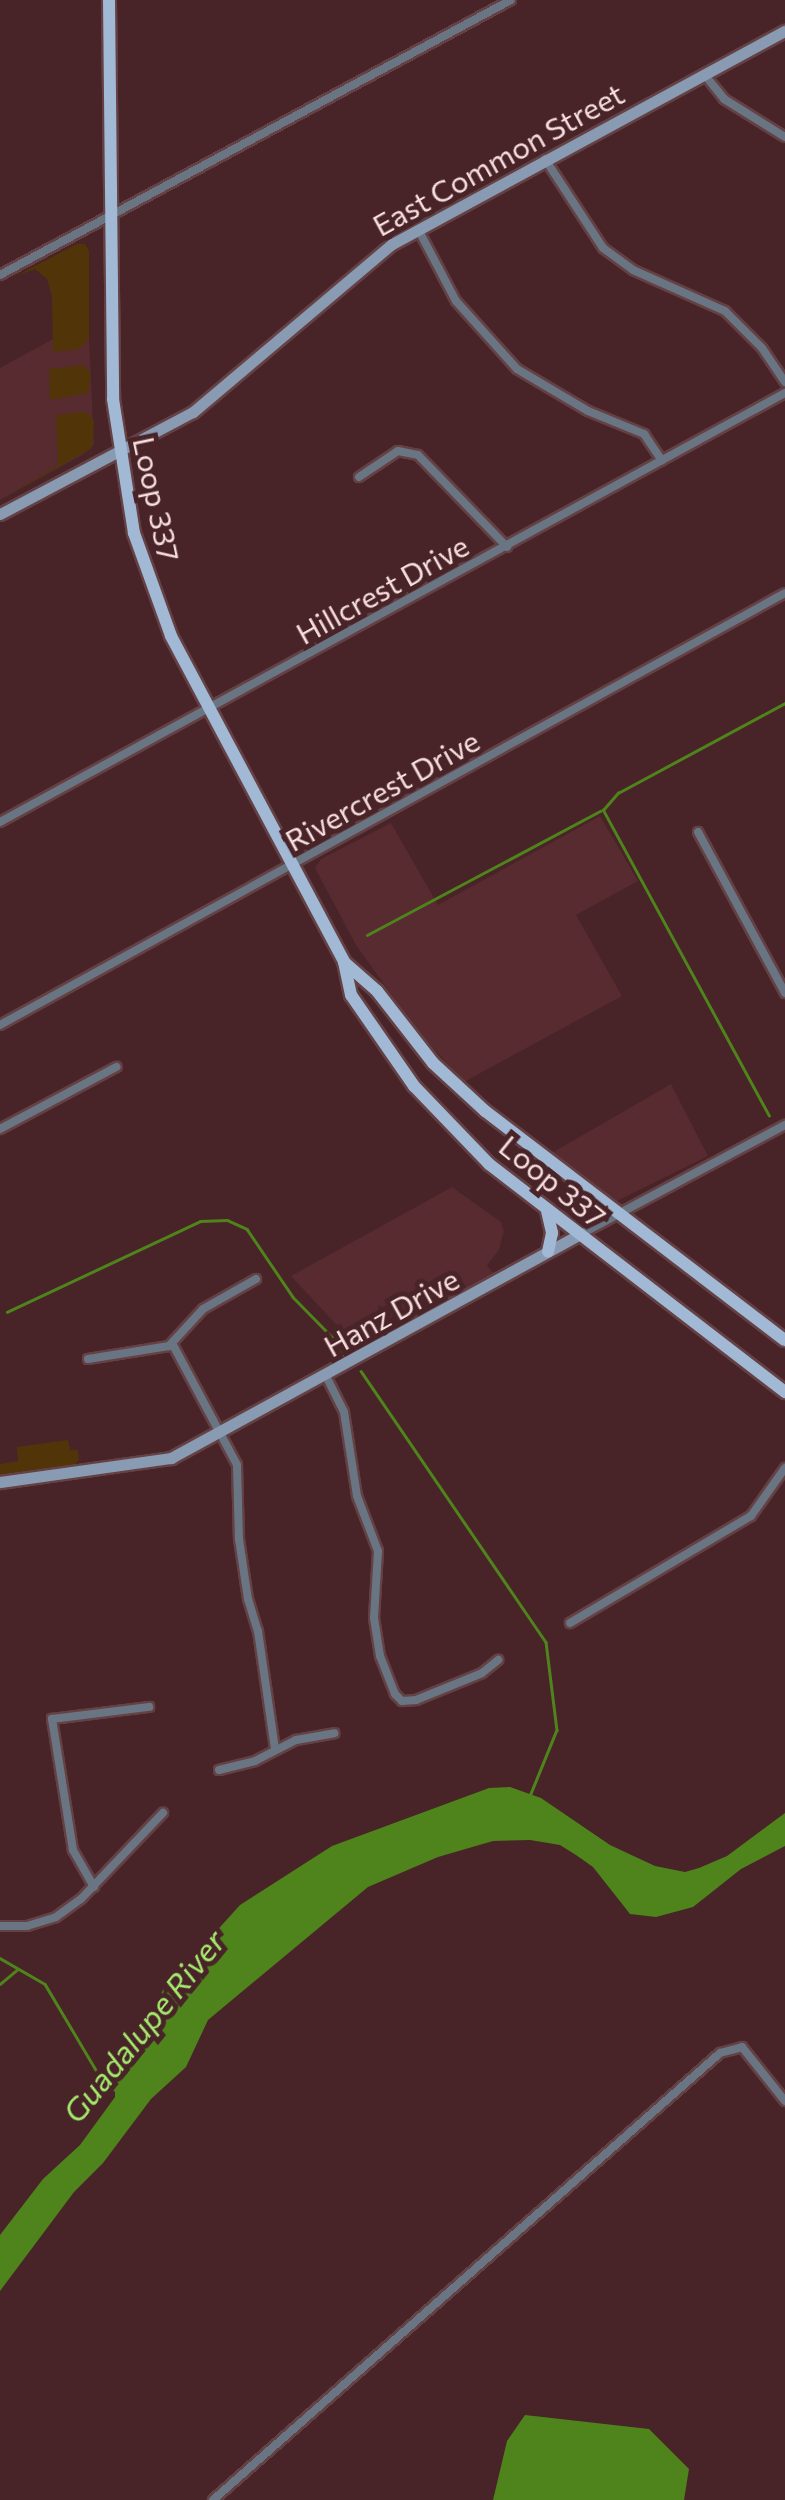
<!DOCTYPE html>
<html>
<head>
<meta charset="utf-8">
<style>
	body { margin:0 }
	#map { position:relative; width:785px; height:2500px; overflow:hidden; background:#482327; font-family:Commissioner,sans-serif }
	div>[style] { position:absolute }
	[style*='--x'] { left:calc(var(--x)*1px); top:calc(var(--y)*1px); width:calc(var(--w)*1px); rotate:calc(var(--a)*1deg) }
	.built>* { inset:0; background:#572b30 }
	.green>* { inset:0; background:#513509 }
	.water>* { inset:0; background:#4e841b }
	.stream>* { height:2.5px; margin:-1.25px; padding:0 1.25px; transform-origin:1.25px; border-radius:1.25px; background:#4e841b }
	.roads { filter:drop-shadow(2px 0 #644144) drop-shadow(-2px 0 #644144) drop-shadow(0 2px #644144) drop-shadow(0 -2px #644144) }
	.street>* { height:8px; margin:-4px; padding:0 4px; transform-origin:4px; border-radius:4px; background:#697583 }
	.secondary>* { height:11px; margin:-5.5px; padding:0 5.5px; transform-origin:5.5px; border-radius:5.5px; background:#899bb2 }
	.primary>* { height:12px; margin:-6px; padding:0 6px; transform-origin:6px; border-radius:6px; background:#a2b9d6 }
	span { translate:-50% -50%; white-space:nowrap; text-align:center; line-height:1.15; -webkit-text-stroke:10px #482327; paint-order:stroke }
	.street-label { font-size:30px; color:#f7dedf }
	.water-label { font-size:32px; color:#a4eb6d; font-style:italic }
</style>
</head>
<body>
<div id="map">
	<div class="built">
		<div style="clip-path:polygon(89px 338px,94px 444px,84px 454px,0 500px,0 368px,53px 339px)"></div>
		<div style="clip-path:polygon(600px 816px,638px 881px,576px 915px,622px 996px,464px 1082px,415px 1028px,356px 945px,315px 868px,321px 859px,391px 823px,438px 905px)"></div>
		<div style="clip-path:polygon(671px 1084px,708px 1156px,615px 1202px,550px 1154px)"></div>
		<div style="clip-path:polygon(452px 1187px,501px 1222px,504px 1231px,499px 1250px,487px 1265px,492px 1272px,502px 1271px,360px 1350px,291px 1276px)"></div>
	</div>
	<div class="green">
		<div style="clip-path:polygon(77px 244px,85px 244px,89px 251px,89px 338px,80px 349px,53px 352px,52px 296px,47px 279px,35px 269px,14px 277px)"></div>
		<div style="clip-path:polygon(83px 365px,91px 373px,88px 393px,50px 400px,49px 369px)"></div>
		<div style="clip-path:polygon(81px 412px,90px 414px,94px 422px,92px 448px,0 500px,58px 465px,56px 415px)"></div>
		<div style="clip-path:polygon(416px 1311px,412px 1322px,331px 1366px,329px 1362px,345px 1353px,336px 1353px,352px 1343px,347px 1336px,355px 1332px,361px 1340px)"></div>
		<div style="clip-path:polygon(68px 1440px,70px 1450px,78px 1450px,79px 1459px,74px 1466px,0 1476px,0 1464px,18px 1461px,17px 1447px)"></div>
	</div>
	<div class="water">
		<div style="clip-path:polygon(510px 1787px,541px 1798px,610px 1845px,655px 1866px,685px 1872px,699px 1868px,727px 1856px,785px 1813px,785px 1846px,741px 1869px,693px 1907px,656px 1917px,630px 1914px,593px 1867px,576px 1855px,560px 1845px,530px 1840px,493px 1841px,438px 1857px,368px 1887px,208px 2020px,186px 2067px,151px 2099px,103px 2163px,74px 2192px,0 2291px,0 2235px,43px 2179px,80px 2145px,115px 2097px,115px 2078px,163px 1990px,240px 1905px,332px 1846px,489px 1788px)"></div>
		<div style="clip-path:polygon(525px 2415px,649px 2429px,689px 2469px,684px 2500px,493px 2500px,507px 2441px)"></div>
	</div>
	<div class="stream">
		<div style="--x:367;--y:935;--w:264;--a:-28"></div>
		<div style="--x:769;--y:1116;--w:348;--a:-118.5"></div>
		<div style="--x:603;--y:810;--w:23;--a:-49"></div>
		<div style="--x:618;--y:793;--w:190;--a:-28.3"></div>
		<div style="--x:7;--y:1312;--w:213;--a:-25.2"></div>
		<div style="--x:200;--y:1221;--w:27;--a:-2"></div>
		<div style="--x:227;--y:1220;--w:22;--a:24"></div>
		<div style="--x:247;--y:1229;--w:82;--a:55.9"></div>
		<div style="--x:293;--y:1297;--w:71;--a:45.6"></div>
		<div style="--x:361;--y:1371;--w:328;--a:55.7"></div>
		<div style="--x:546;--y:1642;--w:89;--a:82.9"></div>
		<div style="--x:557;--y:1730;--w:71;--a:112.2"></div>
		<div style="--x:0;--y:1958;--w:52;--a:30"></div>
		<div style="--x:45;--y:1984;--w:106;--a:59.3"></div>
		<div style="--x:99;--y:2075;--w:21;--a:43"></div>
		<div style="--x:0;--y:1984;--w:23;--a:-40"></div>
	</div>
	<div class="roads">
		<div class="street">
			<div style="--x:704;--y:74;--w:32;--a:51"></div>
			<div style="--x:724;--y:99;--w:72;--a:31.9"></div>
			<div style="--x:545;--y:159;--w:106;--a:56.9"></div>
			<div style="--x:603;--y:248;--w:37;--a:36"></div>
			<div style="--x:633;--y:270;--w:101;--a:24"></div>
			<div style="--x:725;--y:311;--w:52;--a:45"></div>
			<div style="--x:762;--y:348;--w:41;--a:55.9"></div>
			<div style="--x:418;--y:229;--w:81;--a:62.2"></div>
			<div style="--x:456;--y:301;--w:91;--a:48.1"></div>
			<div style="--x:517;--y:369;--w:82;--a:30.6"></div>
			<div style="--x:588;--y:411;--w:61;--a:22.3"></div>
			<div style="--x:644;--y:434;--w:32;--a:56"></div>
			<div style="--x:0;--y:275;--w:580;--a:-28.29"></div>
			<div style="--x:359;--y:477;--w:47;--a:-33.7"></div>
			<div style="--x:398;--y:451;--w:20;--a:11"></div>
			<div style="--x:418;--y:455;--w:128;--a:45.9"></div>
			<div style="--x:0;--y:822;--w:895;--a:-28.66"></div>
			<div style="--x:698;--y:832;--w:183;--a:61.6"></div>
			<div style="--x:0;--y:1025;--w:896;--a:-28.82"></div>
			<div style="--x:0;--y:1129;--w:132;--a:-28.1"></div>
			<div style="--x:579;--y:1235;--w:234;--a:-28.1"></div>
			<div style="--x:173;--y:1345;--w:136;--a:61.9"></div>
			<div style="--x:237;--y:1465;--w:74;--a:88.5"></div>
			<div style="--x:239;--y:1539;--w:61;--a:81.5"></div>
			<div style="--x:248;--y:1599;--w:34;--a:73"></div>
			<div style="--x:258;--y:1631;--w:119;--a:81.8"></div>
			<div style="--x:88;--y:1359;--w:82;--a:-9.1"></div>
			<div style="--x:169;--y:1346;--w:50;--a:-47.4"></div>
			<div style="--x:203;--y:1309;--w:61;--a:-29.5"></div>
			<div style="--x:326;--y:1376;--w:40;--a:63.4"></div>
			<div style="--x:344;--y:1412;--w:85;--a:81.2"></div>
			<div style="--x:357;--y:1496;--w:59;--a:69.1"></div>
			<div style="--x:378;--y:1551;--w:67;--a:93.4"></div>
			<div style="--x:374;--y:1618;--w:38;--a:81"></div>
			<div style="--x:380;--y:1656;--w:41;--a:68.5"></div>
			<div style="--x:395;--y:1694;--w:10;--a:45"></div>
			<div style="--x:402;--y:1701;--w:14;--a:-4"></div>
			<div style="--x:416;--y:1700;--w:71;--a:-22.2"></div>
			<div style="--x:482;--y:1673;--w:21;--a:-39"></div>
			<div style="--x:570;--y:1623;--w:210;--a:-30.6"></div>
			<div style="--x:751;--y:1516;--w:59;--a:-54.7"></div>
			<div style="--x:219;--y:1770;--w:37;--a:-14"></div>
			<div style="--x:255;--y:1761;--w:46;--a:-27.1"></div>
			<div style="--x:296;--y:1740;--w:39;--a:-10"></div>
			<div style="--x:94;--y:1887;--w:43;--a:-119.6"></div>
			<div style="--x:73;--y:1850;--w:133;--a:-99.1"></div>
			<div style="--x:52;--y:1719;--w:98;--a:-7.1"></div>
			<div style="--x:0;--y:1926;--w:27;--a:0"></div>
			<div style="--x:27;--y:1926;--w:30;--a:-17"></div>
			<div style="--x:56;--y:1917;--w:31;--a:-36"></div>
			<div style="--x:81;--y:1899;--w:119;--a:-46.4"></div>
			<div style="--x:213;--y:2500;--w:676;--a:-41.4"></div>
			<div style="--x:720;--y:2053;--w:23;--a:-15"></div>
			<div style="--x:742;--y:2047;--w:69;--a:51.5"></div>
		</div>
		<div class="secondary">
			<div style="--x:0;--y:514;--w:218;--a:-27.9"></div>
			<div style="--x:193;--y:412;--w:260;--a:-40.2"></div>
			<div style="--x:392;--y:244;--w:447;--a:-28.5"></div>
			<div style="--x:0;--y:1482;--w:173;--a:-8"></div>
			<div style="--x:171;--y:1458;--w:465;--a:-28.7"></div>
		</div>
		<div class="primary">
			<div style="--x:109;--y:0;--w:399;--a:89.4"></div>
			<div style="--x:113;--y:399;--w:136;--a:81.1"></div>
			<div style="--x:134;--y:533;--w:109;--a:70.2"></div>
			<div style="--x:171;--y:636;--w:369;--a:62"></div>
			<div style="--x:344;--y:962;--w:44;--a:41.3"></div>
			<div style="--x:377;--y:991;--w:91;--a:52.1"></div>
			<div style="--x:433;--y:1063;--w:71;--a:42.7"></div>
			<div style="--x:485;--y:1111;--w:377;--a:37.4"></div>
			<div style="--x:344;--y:962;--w:34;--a:78"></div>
			<div style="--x:351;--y:995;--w:111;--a:55.3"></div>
			<div style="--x:414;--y:1086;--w:108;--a:46.1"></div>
			<div style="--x:489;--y:1164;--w:374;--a:37.6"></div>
			<div style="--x:547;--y:1211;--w:23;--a:77"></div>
			<div style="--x:552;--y:1233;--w:19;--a:102"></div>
		</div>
	</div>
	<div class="street-label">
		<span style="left:498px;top:159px;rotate:-29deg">East Common Street</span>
		<span style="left:157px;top:499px;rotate:78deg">Loop 337</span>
		<span style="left:382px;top:589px;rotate:-29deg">Hillcrest Drive</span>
		<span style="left:382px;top:790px;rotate:-29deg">Rivercrest Drive</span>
		<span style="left:553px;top:1181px;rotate:39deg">Loop 337</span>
		<span style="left:391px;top:1312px;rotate:-29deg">Hanz Drive</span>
	</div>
	<div class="water-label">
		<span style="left:143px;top:2026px;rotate:-51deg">Guadalupe River</span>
	</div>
</div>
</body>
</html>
